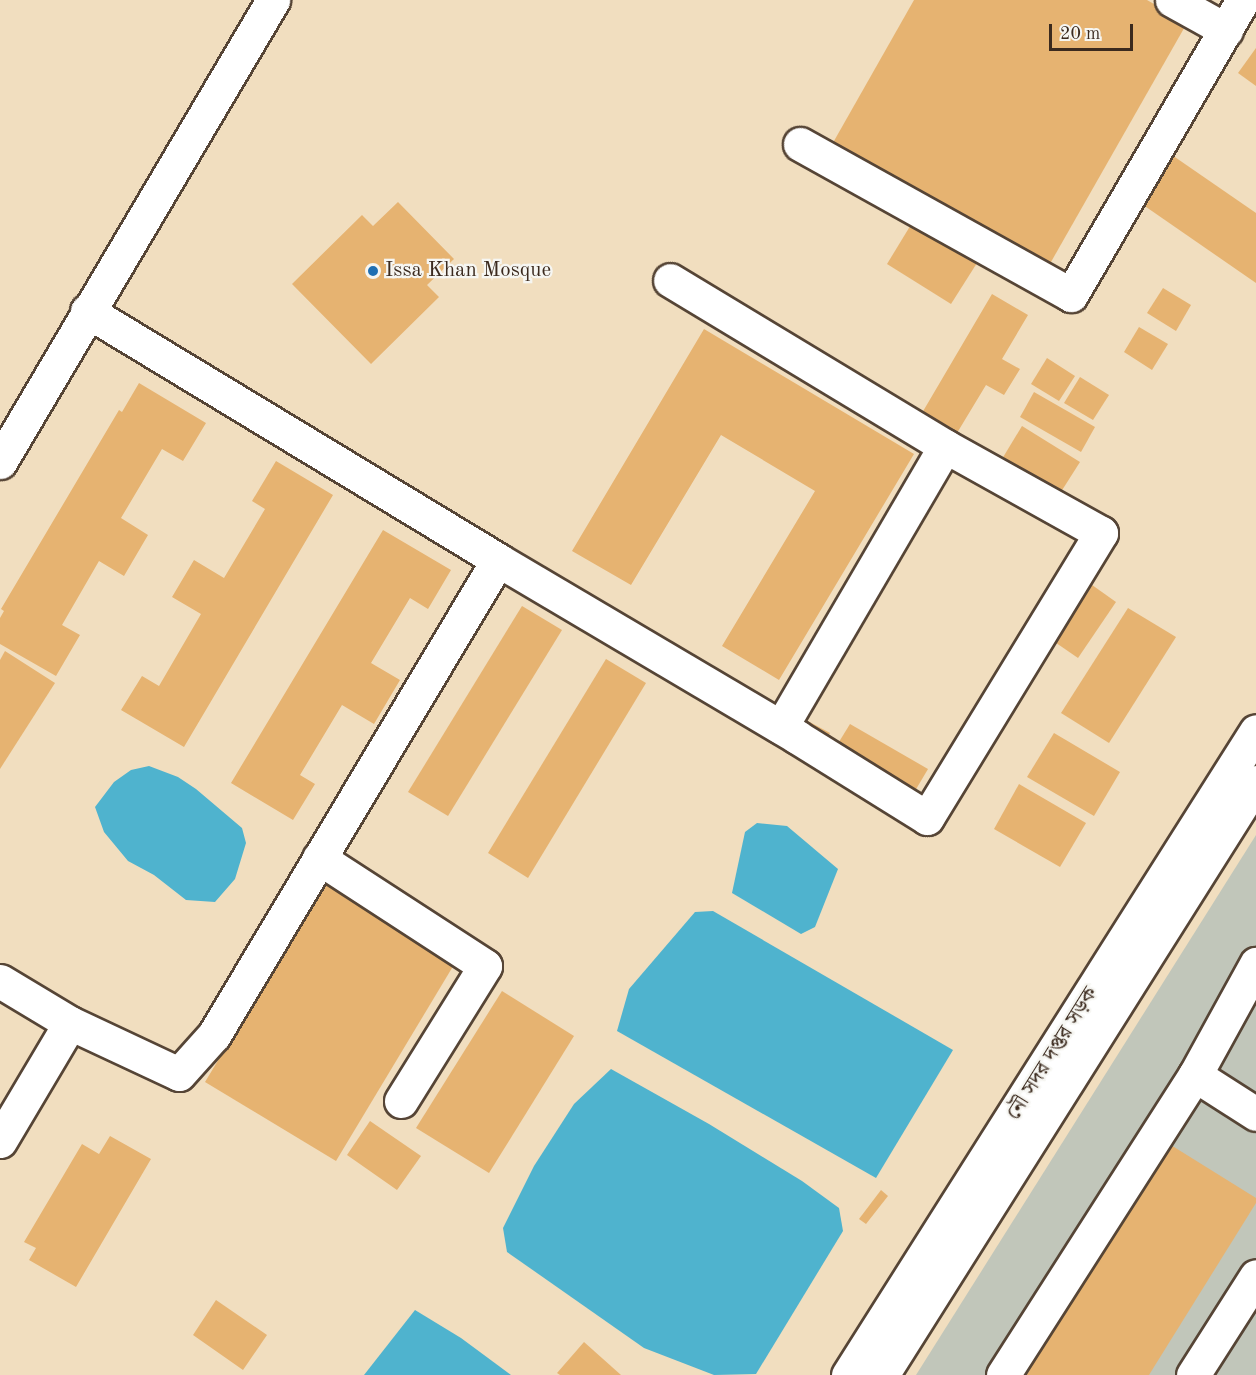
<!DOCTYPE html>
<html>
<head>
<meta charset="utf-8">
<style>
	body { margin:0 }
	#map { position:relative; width:1256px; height:1375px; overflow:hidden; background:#f1debf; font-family:"Old Standard TT","Noto Serif Bengali",serif }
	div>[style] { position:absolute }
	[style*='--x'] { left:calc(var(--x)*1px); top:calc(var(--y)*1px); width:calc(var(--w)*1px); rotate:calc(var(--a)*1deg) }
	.industrial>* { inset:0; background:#c1c6ba }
	.water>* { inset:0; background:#4fb3ce }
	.building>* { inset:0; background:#e6b371 }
	.roads { filter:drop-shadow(2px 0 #564536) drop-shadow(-2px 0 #564536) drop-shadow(0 2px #564536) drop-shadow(0 -2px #564536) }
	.minor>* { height:33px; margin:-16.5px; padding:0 16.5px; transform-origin:16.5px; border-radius:16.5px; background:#fff }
	.major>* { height:33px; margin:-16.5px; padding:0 16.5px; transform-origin:16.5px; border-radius:16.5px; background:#fff }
	.dots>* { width:16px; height:16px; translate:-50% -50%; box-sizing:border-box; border:3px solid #f6f6f2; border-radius:50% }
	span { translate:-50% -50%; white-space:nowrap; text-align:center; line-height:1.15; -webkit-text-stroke:4.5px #f6f6f2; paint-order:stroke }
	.poi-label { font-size:21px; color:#3b2a1e }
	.left { translate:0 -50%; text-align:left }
	.street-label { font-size:21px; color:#3b2a1e }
	.scale { position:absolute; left:1049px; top:24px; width:84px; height:27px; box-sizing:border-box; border:3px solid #3b2a1e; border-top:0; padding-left:8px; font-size:18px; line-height:21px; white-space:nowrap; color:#3b2a1e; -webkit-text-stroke:4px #f6f6f2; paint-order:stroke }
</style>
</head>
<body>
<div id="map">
	<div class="industrial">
		<div style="clip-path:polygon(1256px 835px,1256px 1375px,916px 1375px)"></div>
	</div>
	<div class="water">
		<div style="clip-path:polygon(149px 766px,178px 777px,196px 789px,242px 828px,246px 843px,235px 879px,215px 902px,186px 900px,154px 875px,128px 861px,104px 832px,95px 807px,114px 782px,131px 770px)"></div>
		<div style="clip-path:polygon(757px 823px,787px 826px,838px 869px,815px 927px,801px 934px,732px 893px,745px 832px)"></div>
		<div style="clip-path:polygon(713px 911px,953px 1050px,876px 1178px,617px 1031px,629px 989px,695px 912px)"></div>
		<div style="clip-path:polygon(611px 1069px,709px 1124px,802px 1181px,839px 1208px,843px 1231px,756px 1374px,714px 1375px,644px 1348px,507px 1252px,503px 1228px,534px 1166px,574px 1104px)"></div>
		<div style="clip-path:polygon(415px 1310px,461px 1338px,511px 1375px,364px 1375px)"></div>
	</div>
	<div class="building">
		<div style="clip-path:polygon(914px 0,1147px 0,1187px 23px,1047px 269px,830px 148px)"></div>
		<div style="clip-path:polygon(1256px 48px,1256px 86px,1238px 73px)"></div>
		<div style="clip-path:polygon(1169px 153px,1256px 213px,1256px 283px,1136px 200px)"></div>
		<div style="clip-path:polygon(398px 202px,454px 259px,427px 285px,439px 297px,371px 364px,292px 284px,362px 215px,373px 226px)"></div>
		<div style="clip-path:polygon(912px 223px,977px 263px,951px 304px,887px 264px)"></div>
		<div style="clip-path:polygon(1163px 288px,1191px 305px,1176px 331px,1147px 313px)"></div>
		<div style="clip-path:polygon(992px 294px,1028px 315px,1002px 359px,1020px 369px,1004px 395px,986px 385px,957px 433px,922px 413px)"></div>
		<div style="clip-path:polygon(1139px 327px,1168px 344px,1152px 370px,1124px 352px)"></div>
		<div style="clip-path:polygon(704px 329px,914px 454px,779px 680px,722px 646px,815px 491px,721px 435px,631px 585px,572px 551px)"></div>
		<div style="clip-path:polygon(1047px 358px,1075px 376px,1059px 401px,1031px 384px)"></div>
		<div style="clip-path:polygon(1080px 377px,1109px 395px,1093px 420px,1064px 403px)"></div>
		<div style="clip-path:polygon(139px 383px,206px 423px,183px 461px,162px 449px,121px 518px,148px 535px,124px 576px,99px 561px,62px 625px,80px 635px,56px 676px,0 644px,0 618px,4px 611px,1px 609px,119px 410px,122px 412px)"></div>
		<div style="clip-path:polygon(1034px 392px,1095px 427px,1081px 452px,1020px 417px)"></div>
		<div style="clip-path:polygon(1022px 426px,1080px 462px,1059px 495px,1002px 459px)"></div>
		<div style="clip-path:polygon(276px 461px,333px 495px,184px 747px,121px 710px,142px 676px,159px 686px,201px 614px,172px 597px,194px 560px,224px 578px,265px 509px,252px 501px)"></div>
		<div style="clip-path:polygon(383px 530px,451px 570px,428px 609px,410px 598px,371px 663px,400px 680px,374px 724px,342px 705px,300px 775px,315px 784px,293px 820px,231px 783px)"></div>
		<div style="clip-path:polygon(1085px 580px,1116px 602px,1078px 658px,1046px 636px)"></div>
		<div style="clip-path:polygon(522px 606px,562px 630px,448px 816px,408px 792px)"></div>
		<div style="clip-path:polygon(1128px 608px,1176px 637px,1109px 743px,1061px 713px)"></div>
		<div style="clip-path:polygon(5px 651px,55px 683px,0 769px,0 660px)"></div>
		<div style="clip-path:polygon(606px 659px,646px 683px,528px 878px,488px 853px)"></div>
		<div style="clip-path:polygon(804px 719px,830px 733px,823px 746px,797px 731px)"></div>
		<div style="clip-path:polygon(850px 724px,928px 769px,912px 796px,834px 750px)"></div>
		<div style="clip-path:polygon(1054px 733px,1120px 772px,1094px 816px,1027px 777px)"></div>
		<div style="clip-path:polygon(1019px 784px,1086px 823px,1060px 867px,994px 829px)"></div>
		<div style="clip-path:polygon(327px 880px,458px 958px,336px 1161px,205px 1082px)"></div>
		<div style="clip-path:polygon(502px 991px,574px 1036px,489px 1173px,416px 1128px)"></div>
		<div style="clip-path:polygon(370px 1121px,421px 1156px,397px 1190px,347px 1155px)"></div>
		<div style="clip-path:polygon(110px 1136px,151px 1159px,76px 1287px,29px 1260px,36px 1248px,24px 1242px,82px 1144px,99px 1154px)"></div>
		<div style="clip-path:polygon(1166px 1142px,1256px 1198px,1256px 1203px,1149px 1375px,1020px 1375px)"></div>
		<div style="clip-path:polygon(881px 1190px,888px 1196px,866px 1224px,859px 1219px)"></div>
		<div style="clip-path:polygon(216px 1300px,267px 1335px,243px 1370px,193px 1335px)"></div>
		<div style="clip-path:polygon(584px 1342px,621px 1375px,560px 1375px,557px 1373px)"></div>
	</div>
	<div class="roads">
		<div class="minor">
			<div style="--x:1172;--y:0;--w:62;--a:29.1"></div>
			<div style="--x:800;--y:144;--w:310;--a:29.1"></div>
			<div style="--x:1071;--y:295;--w:341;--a:-59.8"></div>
			<div style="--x:87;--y:311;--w:481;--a:31.2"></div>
			<div style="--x:498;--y:560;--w:347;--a:30.6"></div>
			<div style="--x:797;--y:737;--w:153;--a:31.9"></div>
			<div style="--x:927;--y:818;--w:334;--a:-58.6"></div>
			<div style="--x:1101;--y:533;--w:179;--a:-150.9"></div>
			<div style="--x:945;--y:446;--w:321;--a:-148.9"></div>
			<div style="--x:0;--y:462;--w:537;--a:-59.42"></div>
			<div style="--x:781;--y:727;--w:325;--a:-59.7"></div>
			<div style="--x:319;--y:858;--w:198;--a:33"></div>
			<div style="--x:485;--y:966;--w:159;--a:121.9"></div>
			<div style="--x:0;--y:981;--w:82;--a:31"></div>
			<div style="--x:70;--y:1023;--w:120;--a:25.1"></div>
			<div style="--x:179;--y:1074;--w:52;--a:-48.1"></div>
			<div style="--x:214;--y:1035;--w:553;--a:-59.13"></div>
			<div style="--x:1195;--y:1075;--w:72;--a:32.6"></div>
			<div style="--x:0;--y:1141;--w:137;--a:-59.3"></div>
			<div style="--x:1003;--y:1375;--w:356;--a:-57.4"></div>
			<div style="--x:1195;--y:1075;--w:127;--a:-61.2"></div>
			<div style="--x:1193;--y:1375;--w:117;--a:-57.5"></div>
		</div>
		<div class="major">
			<div style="--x:848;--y:1375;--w:762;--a:-57.64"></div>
			<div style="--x:882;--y:1375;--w:701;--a:-57.76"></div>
		</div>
	</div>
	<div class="dots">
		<div style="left:373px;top:271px;background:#1f6fb2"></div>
	</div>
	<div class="poi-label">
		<span class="left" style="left:385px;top:271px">Issa Khan Mosque</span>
	</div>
	<div class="street-label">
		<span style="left:1053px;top:1054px;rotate:-58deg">নৌ সদর দপ্তর সড়ক</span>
	</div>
	<div class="scale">20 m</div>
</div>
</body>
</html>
